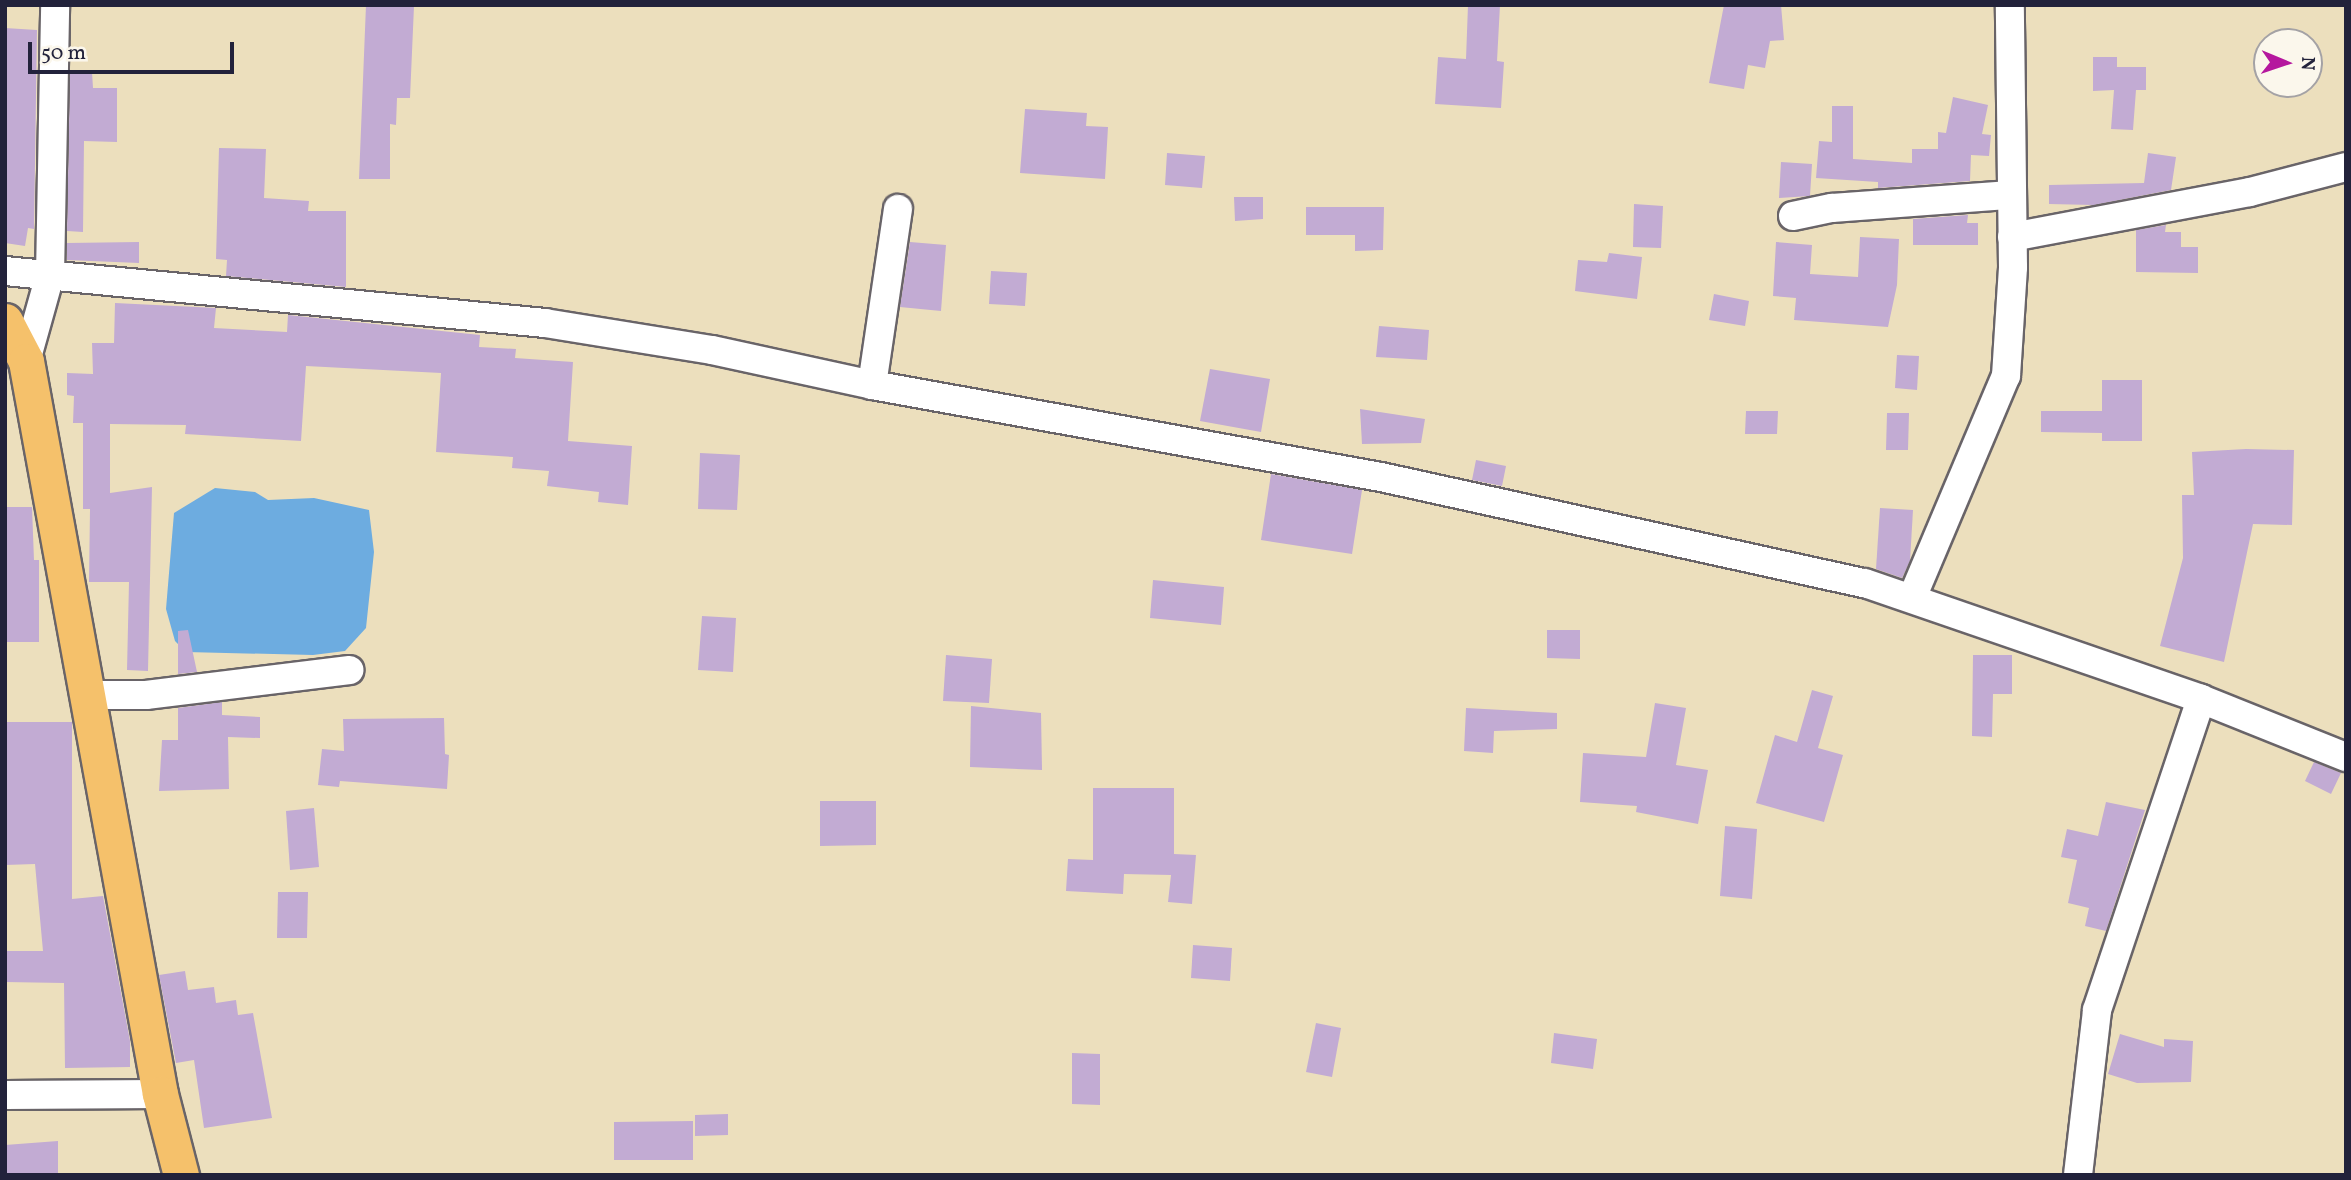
<!DOCTYPE html>
<html>
<head>
<meta charset="utf-8">
<style>
	body { margin:0 }
	#map { position:relative; width:2351px; height:1180px; overflow:hidden; background:#ecdfbd; font-family:Vollkorn,serif }
	div>[style] { position:absolute }
	[style*='--x'] { left:calc(var(--x)*1px); top:calc(var(--y)*1px); width:calc(var(--w)*1px); rotate:calc(var(--a)*1deg) }
	.water>* { inset:0; background:#6dace0 }
	.building>* { inset:0; background:#c2abd3 }
	.roads { filter:drop-shadow(2px 0 #696468) drop-shadow(-2px 0 #696468) drop-shadow(0 2px #696468) drop-shadow(0 -2px #696468) }
	.minor>* { height:28px; margin:-14px; padding:0 14px; transform-origin:14px; border-radius:14px; background:#fff }
	.major>* { height:35px; margin:-17.5px; padding:0 17.5px; transform-origin:17.5px; border-radius:17.5px; background:#f5c16b }
	span { translate:-50% -50%; white-space:nowrap; text-align:center; line-height:1.15; -webkit-text-stroke:5px #fbf7ec; paint-order:stroke }
	.frame { position:absolute; inset:0; border:7px solid #22223b; pointer-events:none }
	.north { position:absolute; left:2253px; top:28px; width:70px; height:70px; box-sizing:border-box; background:#fbf7ec; border:2px solid #a4a2a5; border-radius:50%; rotate:92deg; font-size:19px; font-weight:700; line-height:28px; text-align:center; color:#22223b }
	.north::after { content:''; display:block; margin:auto; width:24px; height:32px; background:#b5179e; clip-path:polygon(50% 0,100% 100%,50% 72%,0 100%) }
	.scale { position:absolute; left:28px; top:42px; width:206px; height:32px; box-sizing:border-box; border:4px solid #22223b; border-top:0; padding-left:9px; font-size:21px; line-height:24px; white-space:nowrap; color:#22223b; -webkit-text-stroke:5px #fbf7ec; paint-order:stroke }
</style>
</head>
<body>
<div id="map">
	<div class="water">
		<div style="clip-path:polygon(215px 488px,255px 492px,268px 500px,314px 498px,369px 510px,374px 552px,366px 628px,345px 651px,313px 655px,186px 652px,175px 641px,166px 609px,174px 513px)"></div>
	</div>
	<div class="building">
		<div style="clip-path:polygon(366px 5px,414px 6px,410px 98px,397px 98px,396px 125px,390px 124px,390px 179px,359px 179px)"></div>
		<div style="clip-path:polygon(1468px 5px,1500px 5px,1497px 61px,1504px 62px,1501px 108px,1435px 104px,1438px 57px,1466px 59px)"></div>
		<div style="clip-path:polygon(1724px 5px,1781px 5px,1784px 40px,1770px 41px,1765px 68px,1748px 65px,1744px 89px,1709px 83px)"></div>
		<div style="clip-path:polygon(5px 28px,37px 30px,34px 229px,28px 228px,25px 246px,5px 243px)"></div>
		<div style="clip-path:polygon(2093px 57px,2117px 57px,2117px 67px,2146px 67px,2146px 90px,2136px 90px,2133px 130px,2111px 129px,2114px 90px,2093px 91px)"></div>
		<div style="clip-path:polygon(70px 72px,92px 72px,93px 88px,117px 88px,117px 142px,84px 141px,83px 232px,67px 231px)"></div>
		<div style="clip-path:polygon(1953px 97px,1988px 105px,1982px 134px,1991px 135px,1989px 156px,1971px 155px,1970px 181px,1878px 188px,1878px 182px,1816px 178px,1819px 141px,1832px 142px,1832px 106px,1853px 106px,1853px 159px,1912px 163px,1912px 149px,1938px 149px,1938px 132px,1946px 133px)"></div>
		<div style="clip-path:polygon(1025px 109px,1087px 113px,1086px 126px,1108px 127px,1105px 179px,1020px 173px)"></div>
		<div style="clip-path:polygon(219px 148px,266px 149px,264px 198px,309px 201px,308px 211px,346px 211px,346px 287px,226px 276px,227px 260px,216px 259px)"></div>
		<div style="clip-path:polygon(1167px 153px,1205px 156px,1202px 188px,1165px 185px)"></div>
		<div style="clip-path:polygon(2148px 153px,2176px 157px,2171px 190px,2094px 205px,2049px 204px,2049px 185px,2144px 183px)"></div>
		<div style="clip-path:polygon(1781px 162px,1812px 164px,1810px 196px,1779px 198px)"></div>
		<div style="clip-path:polygon(1234px 197px,1263px 197px,1263px 219px,1235px 221px)"></div>
		<div style="clip-path:polygon(1634px 204px,1663px 206px,1661px 248px,1633px 247px)"></div>
		<div style="clip-path:polygon(1306px 207px,1384px 207px,1383px 250px,1355px 251px,1355px 235px,1306px 235px)"></div>
		<div style="clip-path:polygon(1968px 215px,1967px 223px,1978px 223px,1978px 245px,1913px 245px,1913px 219px)"></div>
		<div style="clip-path:polygon(2166px 225px,2165px 232px,2181px 232px,2181px 247px,2198px 247px,2198px 273px,2136px 272px,2136px 230px)"></div>
		<div style="clip-path:polygon(1860px 237px,1899px 239px,1897px 285px,1888px 327px,1794px 320px,1796px 298px,1773px 296px,1776px 242px,1812px 245px,1810px 274px,1858px 277px)"></div>
		<div style="clip-path:polygon(139px 242px,139px 263px,67px 260px,67px 243px)"></div>
		<div style="clip-path:polygon(910px 242px,946px 245px,941px 311px,900px 307px)"></div>
		<div style="clip-path:polygon(1609px 253px,1642px 257px,1637px 299px,1575px 291px,1578px 260px,1607px 262px)"></div>
		<div style="clip-path:polygon(991px 271px,1027px 273px,1025px 306px,989px 304px)"></div>
		<div style="clip-path:polygon(1714px 294px,1749px 301px,1745px 326px,1709px 320px)"></div>
		<div style="clip-path:polygon(115px 303px,216px 308px,214px 328px,287px 332px,288px 315px,480px 335px,479px 347px,516px 349px,515px 358px,573px 362px,568px 441px,632px 446px,628px 505px,598px 502px,599px 492px,547px 486px,549px 471px,512px 468px,513px 457px,436px 452px,441px 373px,306px 366px,301px 441px,185px 434px,186px 425px,110px 424px,110px 493px,152px 487px,148px 671px,127px 670px,129px 582px,89px 582px,90px 509px,83px 509px,83px 423px,73px 423px,74px 396px,67px 395px,67px 373px,93px 374px,92px 343px,114px 343px)"></div>
		<div style="clip-path:polygon(1379px 326px,1429px 330px,1427px 360px,1376px 357px)"></div>
		<div style="clip-path:polygon(1897px 355px,1919px 356px,1917px 390px,1895px 388px)"></div>
		<div style="clip-path:polygon(1210px 369px,1270px 379px,1261px 432px,1200px 421px)"></div>
		<div style="clip-path:polygon(2102px 380px,2142px 380px,2142px 441px,2102px 441px,2102px 433px,2041px 432px,2041px 411px,2102px 411px)"></div>
		<div style="clip-path:polygon(1360px 409px,1425px 419px,1421px 443px,1362px 444px)"></div>
		<div style="clip-path:polygon(1746px 411px,1778px 411px,1777px 434px,1745px 434px)"></div>
		<div style="clip-path:polygon(1887px 413px,1909px 413px,1908px 450px,1886px 450px)"></div>
		<div style="clip-path:polygon(2246px 449px,2294px 450px,2292px 525px,2253px 524px,2224px 662px,2160px 646px,2183px 558px,2182px 495px,2194px 495px,2192px 452px)"></div>
		<div style="clip-path:polygon(700px 453px,740px 455px,737px 510px,698px 509px)"></div>
		<div style="clip-path:polygon(1476px 460px,1506px 466px,1502px 486px,1472px 480px)"></div>
		<div style="clip-path:polygon(1271px 474px,1362px 490px,1352px 554px,1261px 540px)"></div>
		<div style="clip-path:polygon(5px 507px,32px 507px,34px 560px,39px 560px,39px 642px,5px 642px)"></div>
		<div style="clip-path:polygon(1880px 508px,1913px 510px,1910px 561px,1902px 578px,1876px 569px)"></div>
		<div style="clip-path:polygon(1153px 580px,1224px 587px,1221px 625px,1150px 618px)"></div>
		<div style="clip-path:polygon(702px 616px,736px 618px,733px 672px,698px 670px)"></div>
		<div style="clip-path:polygon(188px 630px,197px 672px,178px 674px,178px 631px)"></div>
		<div style="clip-path:polygon(1547px 630px,1580px 630px,1580px 659px,1547px 658px)"></div>
		<div style="clip-path:polygon(946px 655px,992px 659px,989px 703px,943px 701px)"></div>
		<div style="clip-path:polygon(1973px 655px,2012px 655px,2012px 694px,1993px 694px,1992px 737px,1972px 736px)"></div>
		<div style="clip-path:polygon(1812px 690px,1833px 696px,1818px 748px,1843px 755px,1824px 822px,1756px 803px,1775px 735px,1797px 742px)"></div>
		<div style="clip-path:polygon(222px 702px,222px 715px,260px 717px,260px 738px,228px 737px,229px 789px,159px 791px,162px 740px,178px 740px,178px 708px)"></div>
		<div style="clip-path:polygon(1655px 703px,1686px 708px,1676px 765px,1708px 770px,1698px 824px,1636px 812px,1637px 806px,1580px 802px,1583px 753px,1646px 757px)"></div>
		<div style="clip-path:polygon(971px 706px,1041px 713px,1042px 770px,970px 767px)"></div>
		<div style="clip-path:polygon(1466px 708px,1557px 713px,1557px 729px,1494px 731px,1493px 753px,1464px 751px)"></div>
		<div style="clip-path:polygon(444px 718px,445px 754px,449px 755px,447px 789px,340px 781px,339px 787px,318px 785px,322px 749px,344px 751px,343px 719px)"></div>
		<div style="clip-path:polygon(5px 722px,72px 722px,72px 899px,103px 896px,130px 1041px,130px 1067px,65px 1068px,64px 983px,5px 982px,5px 951px,43px 951px,35px 864px,5px 865px)"></div>
		<div style="clip-path:polygon(2314px 762px,2341px 773px,2331px 794px,2305px 781px)"></div>
		<div style="clip-path:polygon(1093px 788px,1174px 788px,1174px 854px,1196px 855px,1192px 904px,1168px 902px,1171px 875px,1124px 874px,1123px 894px,1066px 891px,1068px 859px,1093px 860px)"></div>
		<div style="clip-path:polygon(820px 801px,876px 801px,876px 845px,820px 846px)"></div>
		<div style="clip-path:polygon(2106px 802px,2145px 810px,2106px 931px,2085px 926px,2089px 908px,2068px 903px,2077px 860px,2061px 857px,2067px 829px,2098px 836px)"></div>
		<div style="clip-path:polygon(314px 808px,319px 867px,290px 870px,286px 811px)"></div>
		<div style="clip-path:polygon(1725px 826px,1757px 829px,1752px 899px,1720px 896px)"></div>
		<div style="clip-path:polygon(278px 892px,308px 892px,307px 938px,277px 938px)"></div>
		<div style="clip-path:polygon(1193px 945px,1232px 948px,1230px 981px,1191px 978px)"></div>
		<div style="clip-path:polygon(185px 971px,188px 990px,214px 987px,216px 1003px,236px 1000px,238px 1015px,253px 1013px,272px 1118px,204px 1128px,194px 1060px,176px 1063px,159px 975px)"></div>
		<div style="clip-path:polygon(1316px 1023px,1341px 1028px,1332px 1077px,1306px 1072px)"></div>
		<div style="clip-path:polygon(1554px 1033px,1597px 1039px,1593px 1069px,1551px 1063px)"></div>
		<div style="clip-path:polygon(2120px 1034px,2164px 1047px,2164px 1039px,2193px 1041px,2191px 1082px,2137px 1083px,2108px 1074px)"></div>
		<div style="clip-path:polygon(1072px 1053px,1100px 1054px,1100px 1105px,1072px 1104px)"></div>
		<div style="clip-path:polygon(728px 1114px,728px 1135px,695px 1136px,695px 1115px)"></div>
		<div style="clip-path:polygon(693px 1121px,693px 1160px,614px 1160px,614px 1122px)"></div>
		<div style="clip-path:polygon(58px 1141px,58px 1175px,6px 1175px,5px 1145px)"></div>
	</div>
	<div class="roads">
		<div class="minor">
			<div style="--x:1793;--y:216;--w:40;--a:-12"></div>
			<div style="--x:1832;--y:208;--w:179;--a:-4.2"></div>
			<div style="--x:2012;--y:237;--w:242;--a:-10.7"></div>
			<div style="--x:2250;--y:192;--w:99;--a:-14.6"></div>
			<div style="--x:5;--y:271;--w:542;--a:5.5"></div>
			<div style="--x:545;--y:323;--w:169;--a:9.2"></div>
			<div style="--x:712;--y:350;--w:164;--a:12.3"></div>
			<div style="--x:872;--y:385;--w:517;--a:10.25"></div>
			<div style="--x:1381;--y:477;--w:495;--a:12.4"></div>
			<div style="--x:1865;--y:583;--w:355;--a:19"></div>
			<div style="--x:2201;--y:699;--w:156;--a:21.8"></div>
			<div style="--x:26;--y:361;--w:89;--a:-74.4"></div>
			<div style="--x:50;--y:275;--w:270;--a:-88.9"></div>
			<div style="--x:872;--y:385;--w:178;--a:-81.6"></div>
			<div style="--x:1912;--y:598;--w:241;--a:-67.1"></div>
			<div style="--x:2006;--y:376;--w:109;--a:-86.3"></div>
			<div style="--x:2013;--y:267;--w:262;--a:-90.7"></div>
			<div style="--x:87;--y:695;--w:59;--a:0"></div>
			<div style="--x:146;--y:695;--w:205;--a:-7"></div>
			<div style="--x:5;--y:1095;--w:155;--a:-0.4"></div>
			<div style="--x:2078;--y:1175;--w:166;--a:-83.4"></div>
			<div style="--x:2097;--y:1010;--w:328;--a:-71.5"></div>
		</div>
		<div class="major">
			<div style="--x:5;--y:321;--w:45;--a:62.3"></div>
			<div style="--x:26;--y:361;--w:745;--a:79.64"></div>
			<div style="--x:160;--y:1094;--w:84;--a:75.5"></div>
		</div>
	</div>
	<div class="frame"></div>
	<div class="north">N</div>
	<div class="scale">50 m</div>
</div>
</body>
</html>
